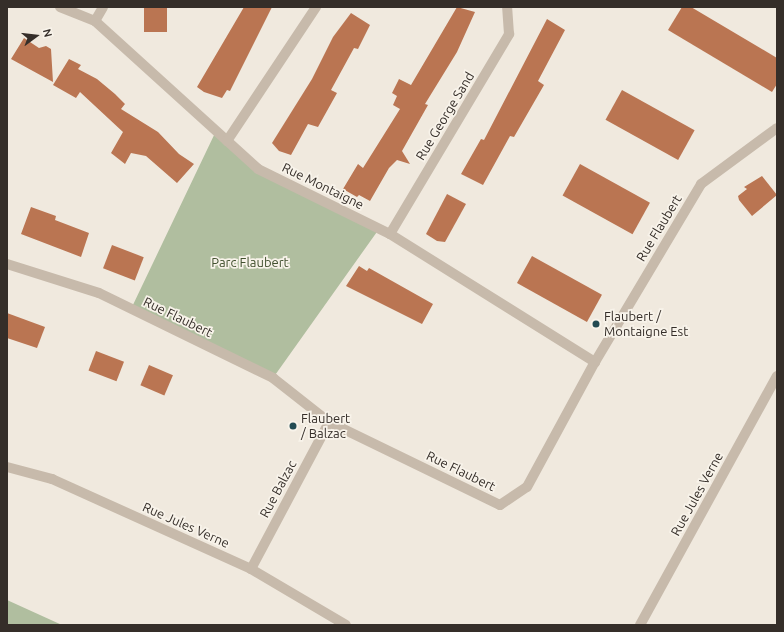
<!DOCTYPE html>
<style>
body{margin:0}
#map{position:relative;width:784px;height:632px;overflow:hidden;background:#f0e9de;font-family:Ubuntu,sans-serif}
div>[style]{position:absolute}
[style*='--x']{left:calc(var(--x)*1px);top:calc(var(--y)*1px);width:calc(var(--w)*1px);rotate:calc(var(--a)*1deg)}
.green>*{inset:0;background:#b0be9f}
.building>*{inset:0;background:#ba7552;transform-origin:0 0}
.minor>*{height:10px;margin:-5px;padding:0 5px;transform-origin:5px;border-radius:5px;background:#c7baab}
.dots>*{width:11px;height:11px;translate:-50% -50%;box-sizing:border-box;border:2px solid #f8f3ea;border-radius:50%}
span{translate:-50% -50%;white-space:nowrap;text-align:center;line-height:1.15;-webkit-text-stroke:3.5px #f8f3ea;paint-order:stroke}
.street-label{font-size:13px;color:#352e29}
.park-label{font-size:13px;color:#42512f}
.poi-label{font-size:13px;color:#352e29}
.left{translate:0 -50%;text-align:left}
.frame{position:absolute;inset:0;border:8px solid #352e29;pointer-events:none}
.north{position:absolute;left:16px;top:16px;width:40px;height:40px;-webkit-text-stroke:3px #f8f3ea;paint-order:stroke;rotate:75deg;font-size:11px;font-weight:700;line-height:16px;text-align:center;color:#352e29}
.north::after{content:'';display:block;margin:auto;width:14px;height:18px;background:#352e29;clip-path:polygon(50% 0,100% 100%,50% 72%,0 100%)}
</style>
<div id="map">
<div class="green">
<i style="clip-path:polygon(216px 131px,258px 169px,379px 229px,273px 378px,131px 309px)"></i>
<i style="clip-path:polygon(7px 600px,62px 625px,7px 625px)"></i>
</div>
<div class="building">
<i style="left:144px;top:7px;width:23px;height:25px"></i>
<i style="clip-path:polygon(244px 7px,272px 7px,230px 91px,227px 90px,222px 98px,204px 92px,197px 87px)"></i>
<i style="clip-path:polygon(457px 7px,475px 12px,457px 52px,425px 104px,428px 105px,402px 151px,410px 164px,397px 160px,389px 168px,370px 201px,359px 195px,357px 197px,343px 189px,358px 164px,363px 168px,400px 109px,393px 105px,397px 96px,392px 93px,399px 79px,411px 85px)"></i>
<i style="clip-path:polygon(682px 7px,691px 7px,777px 58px,777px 84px,772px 92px,668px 30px)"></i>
<i style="clip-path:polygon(351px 13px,370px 25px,358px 49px,354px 48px,331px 90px,337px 93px,318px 127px,308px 124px,291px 155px,279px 151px,272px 143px,312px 79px,333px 37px)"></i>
<i style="clip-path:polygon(547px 19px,565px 30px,538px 81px,544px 85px,514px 137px,510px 136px,483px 185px,461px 174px,481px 139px,484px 140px)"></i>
<i style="clip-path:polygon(24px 38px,39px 48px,46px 46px,51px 49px,53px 82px,11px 59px)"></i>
<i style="clip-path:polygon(69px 59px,81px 65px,78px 69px,97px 79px,115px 94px,125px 104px,121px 109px,158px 132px,179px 154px,194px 164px,177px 183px,146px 156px,131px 153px,125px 164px,111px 153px,123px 132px,80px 92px,76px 98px,53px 85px)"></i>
<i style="left:622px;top:90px;width:83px;height:34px;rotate:29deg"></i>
<i style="left:580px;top:164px;width:80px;height:36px;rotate:29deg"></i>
<i style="clip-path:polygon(762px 176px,777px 195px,752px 216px,739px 200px,738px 196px,747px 189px,744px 187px)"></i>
<i style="clip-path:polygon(447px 194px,466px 204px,445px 242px,437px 241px,426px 234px)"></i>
<i style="clip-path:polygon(31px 207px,56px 216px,55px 220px,89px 233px,81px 257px,21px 234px)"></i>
<i style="left:112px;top:245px;width:34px;height:25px;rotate:21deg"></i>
<i style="left:532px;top:256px;width:80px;height:31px;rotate:29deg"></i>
<i style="clip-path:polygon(359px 266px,367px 271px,369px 268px,433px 304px,422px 324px,346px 286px)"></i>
<i style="clip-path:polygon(7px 313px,45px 327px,37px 348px,7px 338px)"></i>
<i style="left:96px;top:351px;width:30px;height:21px;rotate:21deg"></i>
<i style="left:149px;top:365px;width:26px;height:22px;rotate:23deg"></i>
</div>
<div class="minor">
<i style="--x:60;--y:7;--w:38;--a:22"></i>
<i style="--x:95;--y:21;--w:220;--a:42.2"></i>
<i style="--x:258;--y:169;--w:147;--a:26.2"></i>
<i style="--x:390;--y:234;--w:242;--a:32"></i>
<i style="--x:95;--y:21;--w:16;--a:-60"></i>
<i style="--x:227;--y:141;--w:161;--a:-56.4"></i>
<i style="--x:390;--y:234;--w:233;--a:-59.2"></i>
<i style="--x:509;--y:34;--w:27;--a:-94"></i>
<i style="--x:7;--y:264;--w:96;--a:17.5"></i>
<i style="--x:99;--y:293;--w:194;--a:26"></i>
<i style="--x:273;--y:378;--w:71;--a:38.2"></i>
<i style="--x:329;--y:422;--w:190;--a:25.9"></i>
<i style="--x:500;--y:505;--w:32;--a:-34"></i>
<i style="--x:527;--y:487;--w:142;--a:-61.5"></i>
<i style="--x:595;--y:362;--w:207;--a:-59.2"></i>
<i style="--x:701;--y:184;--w:94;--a:-36.4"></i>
<i style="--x:7;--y:467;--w:47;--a:14.9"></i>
<i style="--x:52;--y:479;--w:218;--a:24.3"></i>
<i style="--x:251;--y:569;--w:110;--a:30.5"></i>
<i style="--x:251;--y:569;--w:166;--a:-62"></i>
<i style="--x:640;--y:625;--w:284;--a:-61.2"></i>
</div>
<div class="dots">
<i style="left:596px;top:324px;background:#234b53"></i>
<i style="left:293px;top:426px;background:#234b53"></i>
</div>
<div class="street-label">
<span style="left:445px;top:116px;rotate:-59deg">Rue George Sand</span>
<span style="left:323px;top:186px;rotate:26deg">Rue Montaigne</span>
<span style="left:659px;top:228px;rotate:-59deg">Rue Flaubert</span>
<span style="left:178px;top:317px;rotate:26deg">Rue Flaubert</span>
<span style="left:461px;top:471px;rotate:26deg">Rue Flaubert</span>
<span style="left:278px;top:489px;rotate:-62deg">Rue Balzac</span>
<span style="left:697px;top:494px;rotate:-61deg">Rue Jules Verne</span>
<span style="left:186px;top:525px;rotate:24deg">Rue Jules Verne</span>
</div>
<div class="park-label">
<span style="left:250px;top:262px">Parc Flaubert</span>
</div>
<div class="poi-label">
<span class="left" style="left:604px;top:324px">Flaubert /<br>Montaigne Est</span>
<span class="left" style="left:301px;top:426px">Flaubert<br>/ Balzac</span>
</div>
<div class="frame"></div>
<div class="north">N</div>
</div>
